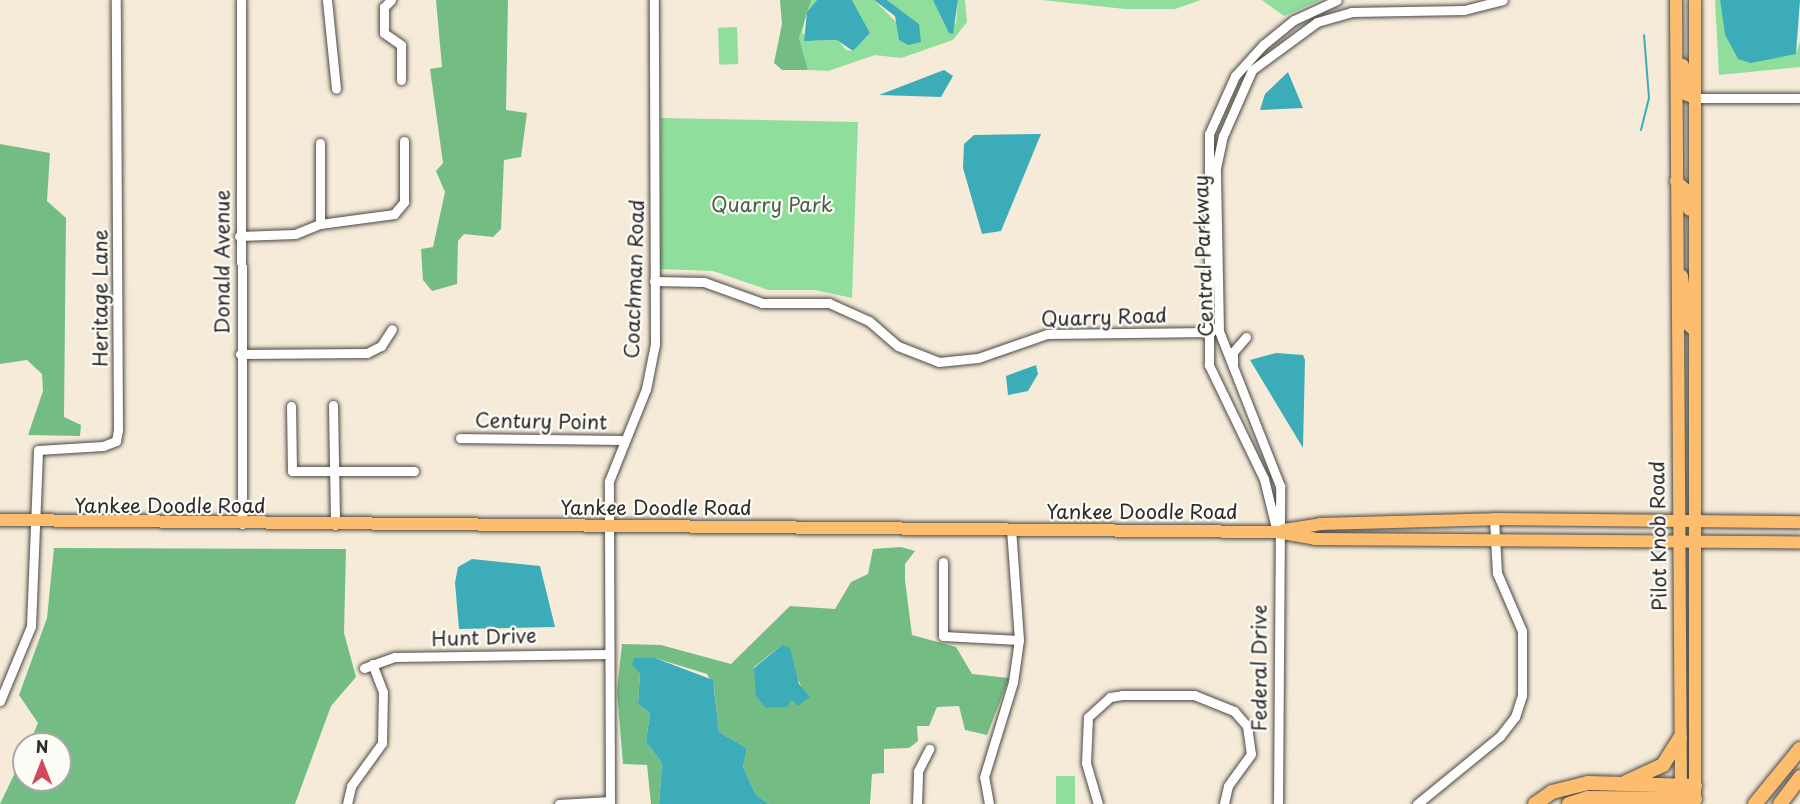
<!DOCTYPE html>
<style>
body{margin:0}
#map{position:relative;width:1800px;height:804px;overflow:hidden;background:#f6ebd8;font-family:"Playpen Sans",sans-serif}
div>[style]{position:absolute}
[style*='--x']{left:calc(var(--x)*1px);top:calc(var(--y)*1px);width:calc(var(--w)*1px);rotate:calc(var(--a)*1deg)}
.green>*{inset:0;background:#8fde9c;transform-origin:0 0}
.forest>*{inset:0;background:#73bd84}
.water>*{inset:0;background:#3cacb8}
.stream>*{height:2px;margin:-1px;padding:0 1px;transform-origin:1px;border-radius:1px;background:#3cacb8}
.roads{filter:drop-shadow(0 0 2px #494845) drop-shadow(0 0 2px #494845)}
.minor>*{height:9px;margin:-4.5px;padding:0 4.5px;transform-origin:4.5px;border-radius:4.5px;background:#fff}
.major>*{height:12px;margin:-6px;padding:0 6px;transform-origin:6px;border-radius:6px;background:#fcbd6f}
.highway>*{height:14px;margin:-7px;padding:0 7px;transform-origin:7px;border-radius:7px;background:#fcbd6f}
span{translate:-50% -50%;white-space:nowrap;text-align:center;line-height:1.15;-webkit-text-stroke:4.5px #fdfcf7;paint-order:stroke}
.park-label{font-size:20px;color:#49614d}
.street-label{font-size:20px;color:#2b2b2b}
.north{position:absolute;left:12px;top:732px;width:60px;height:60px;box-sizing:border-box;background:#fdfcf7;border:2px solid #a9a8a5;border-radius:50%;rotate:0deg;font-size:16px;font-weight:700;line-height:24px;text-align:center;color:#2b2b2b}
.north::after{content:'';display:block;margin:auto;width:21px;height:27px;background:#d1495b;clip-path:polygon(50% 0,100% 100%,50% 72%,0 100%)}
</style>
<div id="map">
<div class="green">
<i style="clip-path:polygon(811px 0,817px 0,807px 12px,802px 33px,815px 41px,838px 40px,846px 50px,853px 51px,870px 33px,852px 0,874px 0,898px 24px,919px 24px,887px 0,933px 0,949px 26px,956px 24px,958px 0,965px 0,967px 22px,953px 40px,901px 58px,875px 55px,828px 71px,808px 70px,799px 39px,806px 5px)"></i>
<i style="clip-path:polygon(1042px 0,1201px 0,1175px 9px,1125px 9px)"></i>
<i style="clip-path:polygon(1262px 0,1320px 0,1284px 16px)"></i>
<i style="clip-path:polygon(1715px 0,1720px 0,1725px 35px,1738px 59px,1796px 54px,1800px 41px,1800px 67px,1719px 75px)"></i>
<i style="left:737px;top:27px;width:37px;height:19px;rotate:88deg"></i>
<i style="clip-path:polygon(661px 118px,858px 122px,852px 298px,815px 290px,768px 290px,713px 271px,660px 269px)"></i>
<i style="left:1056px;top:776px;width:19px;height:28px"></i>
</div>
<div class="forest">
<i style="clip-path:polygon(436px 0,508px 0,506px 110px,527px 113px,521px 157px,504px 160px,501px 229px,493px 237px,464px 234px,458px 241px,457px 284px,432px 291px,423px 280px,421px 249px,433px 247px,445px 192px,436px 171px,443px 163px,430px 69px,442px 67px)"></i>
<i style="clip-path:polygon(780px 0,811px 0,799px 38px,808px 70px,782px 70px,774px 63px,782px 24px)"></i>
<i style="clip-path:polygon(0 144px,50px 153px,47px 201px,66px 218px,64px 417px,81px 425px,80px 436px,28px 435px,43px 391px,42px 374px,27px 360px,0 364px)"></i>
<i style="clip-path:polygon(evenodd,901px 547px,915px 551px,905px 564px,905px 580px,912px 635px,956px 647px,972px 674px,1009px 678px,987px 735px,965px 730px,959px 706px,937px 707px,929px 726px,917px 726px,918px 741px,909px 748px,884px 749px,884px 773px,872px 774px,870px 804px,769px 804px,756px 795px,743px 767px,747px 748px,719px 732px,714px 687px,707px 674px,655px 658px,640px 673px,638px 704px,650px 713px,646px 742px,662px 763px,659px 804px,651px 804px,647px 765px,623px 764px,617px 691px,622px 644px,661px 645px,731px 664px,790px 606px,835px 609px,851px 582px,868px 574px,873px 549px,901px 547px,782px 645px,801px 686px,790px 702px,770px 708px,760px 699px,754px 667px,782px 645px)"></i>
<i style="clip-path:polygon(54px 548px,346px 549px,344px 633px,356px 677px,331px 706px,295px 804px,0 804px,24px 754px,24px 780px,60px 780px,60px 744px,29px 744px,38px 723px,19px 695px,47px 618px)"></i>
</div>
<div class="water">
<i style="clip-path:polygon(817px 0,852px 0,870px 33px,853px 51px,837px 40px,804px 41px,807px 12px)"></i>
<i style="clip-path:polygon(874px 0,887px 0,919px 24px,921px 42px,908px 45px,899px 40px,895px 16px)"></i>
<i style="clip-path:polygon(933px 0,958px 0,953px 34px,949px 33px)"></i>
<i style="clip-path:polygon(1720px 0,1800px 0,1796px 54px,1751px 63px,1738px 59px,1725px 35px)"></i>
<i style="clip-path:polygon(944px 70px,953px 76px,941px 97px,879px 95px)"></i>
<i style="clip-path:polygon(1288px 72px,1303px 108px,1260px 110px,1265px 94px)"></i>
<i style="clip-path:polygon(1041px 134px,1001px 231px,982px 234px,963px 168px,964px 144px,974px 135px)"></i>
<i style="clip-path:polygon(1276px 353px,1303px 355px,1305px 360px,1303px 448px,1250px 360px)"></i>
<i style="clip-path:polygon(1036px 365px,1038px 374px,1028px 391px,1008px 395px,1006px 376px)"></i>
<i style="clip-path:polygon(472px 559px,540px 566px,555px 627px,459px 629px,455px 583px,458px 567px)"></i>
<i style="clip-path:polygon(782px 645px,790px 648px,799px 684px,810px 697px,798px 706px,792px 700px,787px 707px,766px 708px,756px 696px,754px 668px)"></i>
<i style="clip-path:polygon(634px 658px,655px 658px,713px 680px,719px 732px,747px 748px,743px 767px,756px 795px,769px 804px,659px 804px,662px 763px,646px 742px,650px 713px,638px 704px,640px 673px,632px 665px)"></i>
</div>
<div class="stream">
<i style="--x:1641;--y:130;--w:33;--a:-76"></i>
<i style="--x:1649;--y:98;--w:63;--a:-94.5"></i>
</div>
<div class="roads">
<div class="minor">
<i style="--x:241;--y:0;--w:524;--a:89.89"></i>
<i style="--x:327;--y:0;--w:89;--a:84.2"></i>
<i style="--x:391;--y:0;--w:10;--a:135"></i>
<i style="--x:384;--y:7;--w:26;--a:90"></i>
<i style="--x:384;--y:33;--w:21;--a:35"></i>
<i style="--x:401;--y:45;--w:35;--a:90"></i>
<i style="--x:1695;--y:98;--w:105;--a:0"></i>
<i style="--x:320;--y:143;--w:81;--a:90"></i>
<i style="--x:239;--y:236;--w:56;--a:-2"></i>
<i style="--x:295;--y:234;--w:27;--a:-22"></i>
<i style="--x:320;--y:224;--w:75;--a:-7.7"></i>
<i style="--x:394;--y:214;--w:16;--a:-50"></i>
<i style="--x:404;--y:202;--w:61;--a:-90"></i>
<i style="--x:654;--y:281;--w:50;--a:1.1"></i>
<i style="--x:704;--y:282;--w:62;--a:19.9"></i>
<i style="--x:762;--y:303;--w:67;--a:0"></i>
<i style="--x:829;--y:303;--w:44;--a:24.2"></i>
<i style="--x:869;--y:321;--w:38;--a:41"></i>
<i style="--x:898;--y:346;--w:44;--a:21.3"></i>
<i style="--x:939;--y:362;--w:39;--a:-6"></i>
<i style="--x:978;--y:358;--w:73;--a:-19.2"></i>
<i style="--x:1047;--y:334;--w:164;--a:-0.7"></i>
<i style="--x:240;--y:354;--w:127;--a:-0.5"></i>
<i style="--x:367;--y:353;--w:16;--a:-27"></i>
<i style="--x:381;--y:346;--w:20;--a:-57"></i>
<i style="--x:1233;--y:366;--w:14;--a:-90"></i>
<i style="--x:1233;--y:352;--w:20;--a:-49"></i>
<i style="--x:333;--y:405;--w:120;--a:89"></i>
<i style="--x:291;--y:406;--w:65;--a:89.1"></i>
<i style="--x:292;--y:471;--w:122;--a:0"></i>
<i style="--x:460;--y:438;--w:161;--a:0.7"></i>
<i style="--x:1277;--y:532;--w:55;--a:-103.8"></i>
<i style="--x:1264;--y:479;--w:127;--a:-115.8"></i>
<i style="--x:1209;--y:365;--w:231;--a:-90"></i>
<i style="--x:1209;--y:134;--w:64;--a:-65.9"></i>
<i style="--x:1235;--y:76;--w:42;--a:-47.9"></i>
<i style="--x:1263;--y:45;--w:40;--a:-39"></i>
<i style="--x:1294;--y:20;--w:47;--a:-24.9"></i>
<i style="--x:943;--y:562;--w:74;--a:90"></i>
<i style="--x:943;--y:636;--w:76;--a:3"></i>
<i style="--x:364;--y:668;--w:33;--a:-20"></i>
<i style="--x:395;--y:657;--w:213;--a:-0.8"></i>
<i style="--x:0;--y:701;--w:81;--a:-67.5"></i>
<i style="--x:31;--y:626;--w:176;--a:-87.7"></i>
<i style="--x:38;--y:450;--w:65;--a:-3.5"></i>
<i style="--x:103;--y:446;--w:14;--a:-21"></i>
<i style="--x:116;--y:441;--w:11;--a:-80"></i>
<i style="--x:118;--y:430;--w:430;--a:-90.3"></i>
<i style="--x:347;--y:804;--w:18;--a:-77"></i>
<i style="--x:351;--y:786;--w:53;--a:-54.2"></i>
<i style="--x:382;--y:743;--w:51;--a:-88.9"></i>
<i style="--x:383;--y:692;--w:30;--a:-111"></i>
<i style="--x:559;--y:804;--w:51;--a:-3.4"></i>
<i style="--x:610;--y:804;--w:323;--a:-90.2"></i>
<i style="--x:609;--y:481;--w:99;--a:-68.1"></i>
<i style="--x:646;--y:389;--w:46;--a:-78.7"></i>
<i style="--x:655;--y:344;--w:344;--a:-90.2"></i>
<i style="--x:917;--y:804;--w:33;--a:-88"></i>
<i style="--x:918;--y:771;--w:25;--a:-63"></i>
<i style="--x:989;--y:804;--w:27;--a:-100"></i>
<i style="--x:984;--y:777;--w:99;--a:-73"></i>
<i style="--x:1013;--y:682;--w:42;--a:-81.9"></i>
<i style="--x:1019;--y:640;--w:111;--a:-94.1"></i>
<i style="--x:1098;--y:804;--w:43;--a:-106.3"></i>
<i style="--x:1086;--y:763;--w:46;--a:-87.5"></i>
<i style="--x:1088;--y:717;--w:30;--a:-42"></i>
<i style="--x:1110;--y:697;--w:12;--a:-9"></i>
<i style="--x:1122;--y:695;--w:72;--a:0"></i>
<i style="--x:1194;--y:695;--w:43;--a:21.8"></i>
<i style="--x:1234;--y:711;--w:20;--a:49"></i>
<i style="--x:1247;--y:726;--w:28;--a:82"></i>
<i style="--x:1251;--y:754;--w:39;--a:126"></i>
<i style="--x:1228;--y:786;--w:18;--a:103"></i>
<i style="--x:1278;--y:804;--w:318;--a:-89.6"></i>
<i style="--x:1280;--y:486;--w:167;--a:-111.5"></i>
<i style="--x:1219;--y:331;--w:163;--a:-91.1"></i>
<i style="--x:1216;--y:168;--w:33;--a:-78"></i>
<i style="--x:1223;--y:136;--w:72;--a:-66.3"></i>
<i style="--x:1252;--y:70;--w:81;--a:-36.4"></i>
<i style="--x:1317;--y:22;--w:35;--a:-16"></i>
<i style="--x:1351;--y:12;--w:113;--a:-1"></i>
<i style="--x:1464;--y:10;--w:40;--a:-14.4"></i>
<i style="--x:1417;--y:804;--w:107;--a:-39.3"></i>
<i style="--x:1500;--y:736;--w:24;--a:-52"></i>
<i style="--x:1515;--y:717;--w:23;--a:-72"></i>
<i style="--x:1522;--y:695;--w:64;--a:-90"></i>
<i style="--x:1522;--y:631;--w:63;--a:-113.3"></i>
<i style="--x:1497;--y:573;--w:54;--a:-93.2"></i>
</div>
<div class="major">
<i style="--x:1676;--y:0;--w:794;--a:89.64"></i>
<i style="--x:1695;--y:0;--w:794;--a:90"></i>
<i style="--x:1683;--y:65;--w:30;--a:82"></i>
<i style="--x:1687;--y:95;--w:9;--a:21"></i>
<i style="--x:1676;--y:181;--w:12;--a:42"></i>
<i style="--x:1685;--y:189;--w:21;--a:79"></i>
<i style="--x:1682;--y:276;--w:49;--a:83"></i>
<i style="--x:1688;--y:325;--w:8;--a:40"></i>
<i style="--x:0;--y:520;--w:1277;--a:0.54"></i>
<i style="--x:1277;--y:532;--w:39;--a:10"></i>
<i style="--x:1315;--y:539;--w:485;--a:0.4"></i>
<i style="--x:1284;--y:530;--w:36;--a:-9"></i>
<i style="--x:1320;--y:524;--w:174;--a:-1.6"></i>
<i style="--x:1494;--y:519;--w:306;--a:0.6"></i>
</div>
<div class="highway">
<i style="--x:1626;--y:782;--w:41;--a:-24.7"></i>
<i style="--x:1663;--y:765;--w:32;--a:-58"></i>
<i style="--x:1535;--y:804;--w:21;--a:-35"></i>
<i style="--x:1552;--y:792;--w:37;--a:-14"></i>
<i style="--x:1588;--y:783;--w:107;--a:1.6"></i>
<i style="--x:1569;--y:804;--w:20;--a:-18"></i>
<i style="--x:1588;--y:798;--w:107;--a:0.5"></i>
<i style="--x:1755;--y:804;--w:71;--a:-50.7"></i>
<i style="--x:1780;--y:804;--w:34;--a:-53"></i>
</div>
</div>
<div class="park-label">
<span style="left:772px;top:204px">Quarry Park</span>
</div>
<div class="street-label">
<span style="left:1203px;top:256px;rotate:-92deg">Central Parkway</span>
<span style="left:222px;top:262px;rotate:-90deg">Donald Avenue</span>
<span style="left:634px;top:279px;rotate:-88deg">Coachman Road</span>
<span style="left:100px;top:298px;rotate:-90deg">Heritage Lane</span>
<span style="left:1104px;top:317px;rotate:-2deg">Quarry Road</span>
<span style="left:541px;top:421px;rotate:1deg">Century Point</span>
<span style="left:170px;top:505px">Yankee Doodle Road</span>
<span style="left:656px;top:507px">Yankee Doodle Road</span>
<span style="left:1142px;top:511px">Yankee Doodle Road</span>
<span style="left:1658px;top:536px;rotate:-91deg">Pilot Knob Road</span>
<span style="left:484px;top:637px;rotate:-2deg">Hunt Drive</span>
<span style="left:1259px;top:668px;rotate:-90deg">Federal Drive</span>
</div>
<div class="north">N</div>
</div>
